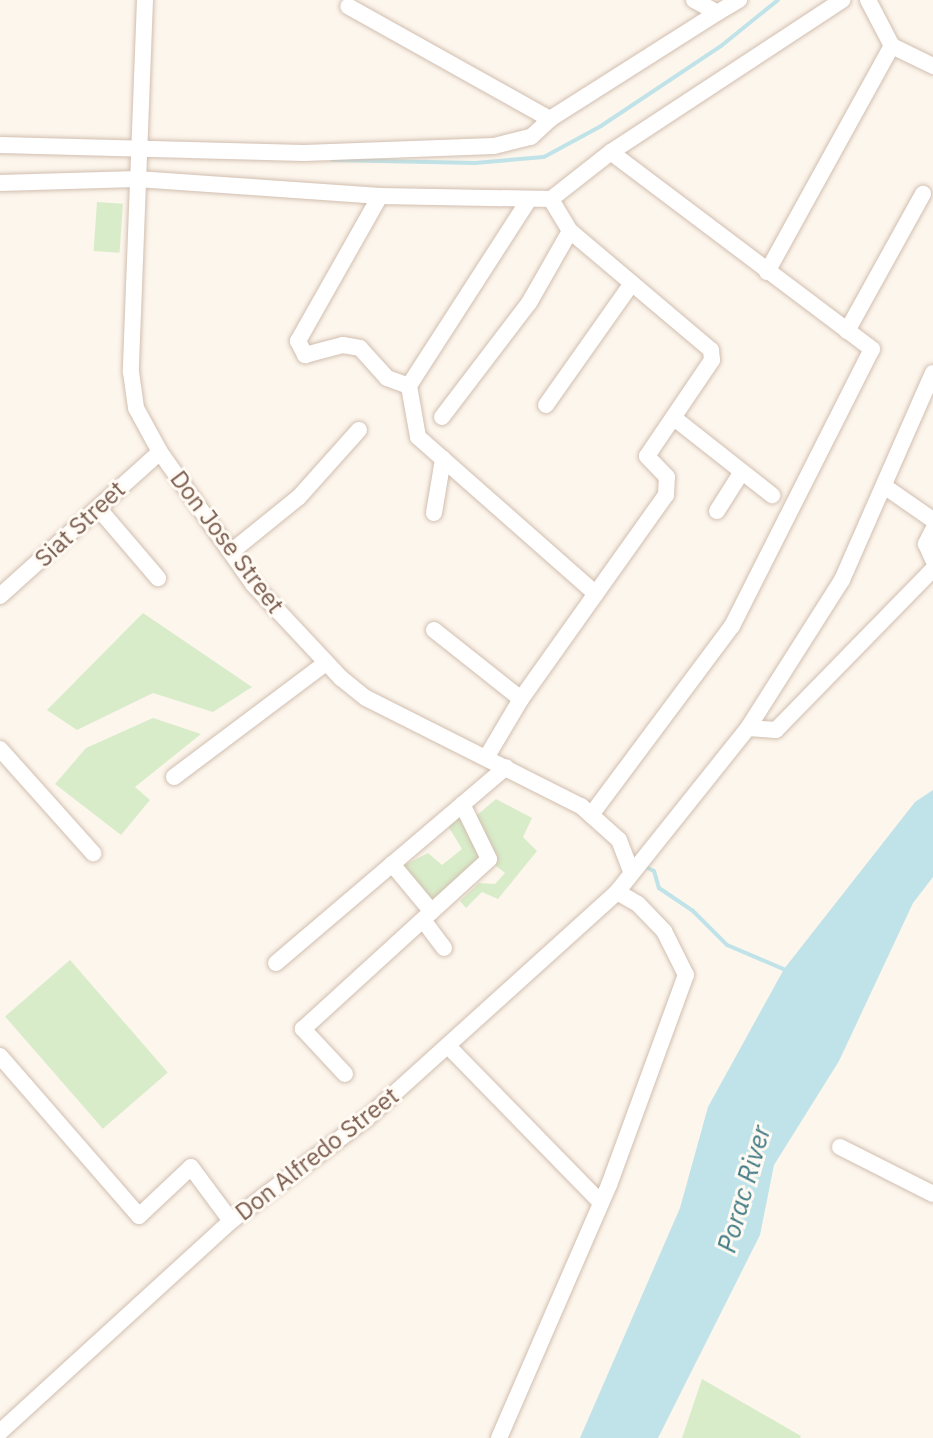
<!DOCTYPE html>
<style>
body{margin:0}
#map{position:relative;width:933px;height:1438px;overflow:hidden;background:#fdf6ec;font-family:"IBM Plex Sans",sans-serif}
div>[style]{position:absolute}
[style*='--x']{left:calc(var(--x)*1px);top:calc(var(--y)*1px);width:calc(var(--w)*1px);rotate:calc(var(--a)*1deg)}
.green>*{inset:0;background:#d8ecc9;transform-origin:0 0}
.water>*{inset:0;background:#bfe3e8}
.stream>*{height:4px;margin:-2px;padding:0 2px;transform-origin:2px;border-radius:2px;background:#bfe3e8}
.roads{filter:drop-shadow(0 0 2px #d1beb0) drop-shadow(0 0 2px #d1beb0)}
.minor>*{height:16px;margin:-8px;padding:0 8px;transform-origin:8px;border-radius:8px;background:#fff}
span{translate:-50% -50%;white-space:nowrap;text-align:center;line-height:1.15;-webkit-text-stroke:6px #fffaf3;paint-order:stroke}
.street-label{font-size:24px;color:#7a5c4d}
.water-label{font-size:26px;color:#437c86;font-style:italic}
</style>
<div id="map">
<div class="green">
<i style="left:97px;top:202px;width:26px;height:49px;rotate:4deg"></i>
<i style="clip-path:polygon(143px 613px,252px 687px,213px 712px,153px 693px,77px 730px,47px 710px)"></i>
<i style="clip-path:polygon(153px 718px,201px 734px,135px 787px,150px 800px,121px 835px,55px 784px,86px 748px)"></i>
<i style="clip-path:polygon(496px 799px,532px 818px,523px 837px,537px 851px,498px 899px,482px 892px,466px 908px,460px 901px,479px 883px,495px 884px,505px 873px,496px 866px,476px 816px)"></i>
<i style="clip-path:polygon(463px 814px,484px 860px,432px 904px,399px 868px,428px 853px,442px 865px,462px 849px,448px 826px)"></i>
<i style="left:70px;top:960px;width:149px;height:86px;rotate:49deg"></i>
<i style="clip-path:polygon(702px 1379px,801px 1436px,800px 1438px,682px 1438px)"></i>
</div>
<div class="water">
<i style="clip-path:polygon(933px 790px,933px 877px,913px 903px,839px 1061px,774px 1165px,760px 1235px,658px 1438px,580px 1438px,680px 1208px,708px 1107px,784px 969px,915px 802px)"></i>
</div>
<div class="stream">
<i style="--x:333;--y:160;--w:142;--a:1.2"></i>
<i style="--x:475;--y:163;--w:69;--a:-5"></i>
<i style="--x:544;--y:157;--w:65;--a:-28.5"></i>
<i style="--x:601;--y:126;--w:144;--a:-33.7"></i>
<i style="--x:721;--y:46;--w:73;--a:-38.9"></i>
<i style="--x:644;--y:866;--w:11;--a:27"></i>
<i style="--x:654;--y:871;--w:18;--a:74"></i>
<i style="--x:659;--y:888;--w:40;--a:34"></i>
<i style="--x:692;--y:910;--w:49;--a:45"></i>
<i style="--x:727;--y:945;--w:66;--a:23.1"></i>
</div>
<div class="roads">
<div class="minor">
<i style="--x:145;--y:0;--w:372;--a:92.2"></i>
<i style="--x:131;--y:372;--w:36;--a:82"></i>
<i style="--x:136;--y:408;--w:50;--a:61.4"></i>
<i style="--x:160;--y:452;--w:161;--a:54.8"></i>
<i style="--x:253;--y:584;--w:129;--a:46.9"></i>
<i style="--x:341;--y:678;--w:32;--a:39"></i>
<i style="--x:366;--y:698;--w:241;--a:26.7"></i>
<i style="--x:581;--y:806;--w:51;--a:41.8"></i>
<i style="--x:619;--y:840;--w:34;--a:69"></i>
<i style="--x:694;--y:0;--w:26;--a:29"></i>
<i style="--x:717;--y:13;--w:26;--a:-31"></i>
<i style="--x:868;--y:0;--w:52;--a:62.4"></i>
<i style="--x:550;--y:119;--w:198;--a:-32.4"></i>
<i style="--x:0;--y:145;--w:304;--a:1.5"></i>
<i style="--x:304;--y:153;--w:190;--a:-2.1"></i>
<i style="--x:494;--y:146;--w:38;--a:-14"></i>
<i style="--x:531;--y:137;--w:26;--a:-43"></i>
<i style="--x:550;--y:119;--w:231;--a:-150.8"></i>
<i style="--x:0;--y:183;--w:137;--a:-1.7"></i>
<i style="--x:137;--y:179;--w:244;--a:4"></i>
<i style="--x:380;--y:196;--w:171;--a:1"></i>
<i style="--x:551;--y:199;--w:76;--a:-38.1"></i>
<i style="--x:611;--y:152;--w:277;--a:-33.3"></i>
<i style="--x:380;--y:196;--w:167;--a:119.5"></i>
<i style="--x:298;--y:341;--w:16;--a:63"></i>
<i style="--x:305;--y:355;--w:39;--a:-15"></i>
<i style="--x:343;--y:345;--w:17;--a:10"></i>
<i style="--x:360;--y:348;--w:40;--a:48"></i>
<i style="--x:387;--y:378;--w:23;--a:20"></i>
<i style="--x:528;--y:201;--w:220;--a:122.8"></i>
<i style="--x:409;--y:386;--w:52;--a:80"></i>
<i style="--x:418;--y:437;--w:237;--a:41.4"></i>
<i style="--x:767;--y:272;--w:258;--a:-61.1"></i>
<i style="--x:892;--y:46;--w:46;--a:26"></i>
<i style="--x:847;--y:331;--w:157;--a:-61"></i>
<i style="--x:546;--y:405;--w:149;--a:-54.8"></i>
<i style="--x:442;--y:417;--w:143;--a:-52.7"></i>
<i style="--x:529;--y:303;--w:83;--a:-60.3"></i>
<i style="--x:674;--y:418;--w:125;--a:38.2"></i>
<i style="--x:884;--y:486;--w:60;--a:34.8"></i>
<i style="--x:99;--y:509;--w:91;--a:49.5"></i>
<i style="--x:717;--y:511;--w:45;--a:-57.7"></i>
<i style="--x:434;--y:513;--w:55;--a:-80.5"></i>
<i style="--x:933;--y:530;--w:16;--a:117"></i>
<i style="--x:926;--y:544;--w:17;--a:66"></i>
<i style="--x:231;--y:552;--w:87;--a:-39"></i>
<i style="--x:299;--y:497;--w:90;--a:-48.2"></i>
<i style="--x:0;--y:596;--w:215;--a:-42"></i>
<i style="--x:434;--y:630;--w:111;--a:38.4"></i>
<i style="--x:748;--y:728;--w:28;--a:4"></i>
<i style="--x:776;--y:730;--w:225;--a:-45.7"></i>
<i style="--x:0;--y:749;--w:140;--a:48.2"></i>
<i style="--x:486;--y:758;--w:69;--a:-59.3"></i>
<i style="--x:521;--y:699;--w:250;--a:-54.6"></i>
<i style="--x:666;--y:495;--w:18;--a:-87"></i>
<i style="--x:667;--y:477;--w:29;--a:-134"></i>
<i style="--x:647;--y:456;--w:116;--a:-55.9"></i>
<i style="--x:712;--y:360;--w:10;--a:-96"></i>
<i style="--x:711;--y:350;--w:185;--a:-139.8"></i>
<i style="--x:570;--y:231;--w:37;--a:-121"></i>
<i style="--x:174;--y:777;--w:190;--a:-36.9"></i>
<i style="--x:591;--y:815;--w:236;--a:-53.3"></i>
<i style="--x:732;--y:626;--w:310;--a:-63.2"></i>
<i style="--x:872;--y:349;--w:327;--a:-143"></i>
<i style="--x:392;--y:864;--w:62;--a:50.2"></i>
<i style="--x:423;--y:920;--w:35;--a:53"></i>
<i style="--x:276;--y:963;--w:302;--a:-40.4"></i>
<i style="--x:448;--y:1046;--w:219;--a:45.7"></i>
<i style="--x:0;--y:1056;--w:212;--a:49"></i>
<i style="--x:139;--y:1216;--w:71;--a:-43.3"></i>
<i style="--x:191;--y:1167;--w:67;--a:53.5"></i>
<i style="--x:345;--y:1074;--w:62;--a:-133"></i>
<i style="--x:303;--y:1029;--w:252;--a:-42.4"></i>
<i style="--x:489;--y:859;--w:61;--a:-116.1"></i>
<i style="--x:840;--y:1147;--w:104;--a:26.8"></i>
<i style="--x:0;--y:1432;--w:313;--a:-42.4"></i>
<i style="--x:231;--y:1221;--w:169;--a:-37.1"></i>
<i style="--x:366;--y:1119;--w:338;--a:-42.1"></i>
<i style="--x:617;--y:892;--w:210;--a:-51.4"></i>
<i style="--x:748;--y:728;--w:175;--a:-57.6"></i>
<i style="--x:842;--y:580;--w:226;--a:-66.3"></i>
<i style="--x:499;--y:1438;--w:276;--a:-66.5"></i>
<i style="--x:609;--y:1185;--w:224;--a:-69.9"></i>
<i style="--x:686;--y:975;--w:49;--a:-116.6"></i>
<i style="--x:664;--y:931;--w:37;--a:-134"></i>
<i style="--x:638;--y:904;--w:24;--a:-150"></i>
</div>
</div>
<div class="street-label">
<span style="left:80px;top:524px;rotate:-43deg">Siat Street</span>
<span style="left:227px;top:542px;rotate:53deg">Don Jose Street</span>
<span style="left:317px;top:1154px;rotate:-38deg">Don Alfredo Street</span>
</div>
<div class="water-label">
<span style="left:744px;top:1189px;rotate:-74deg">Porac River</span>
</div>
</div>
